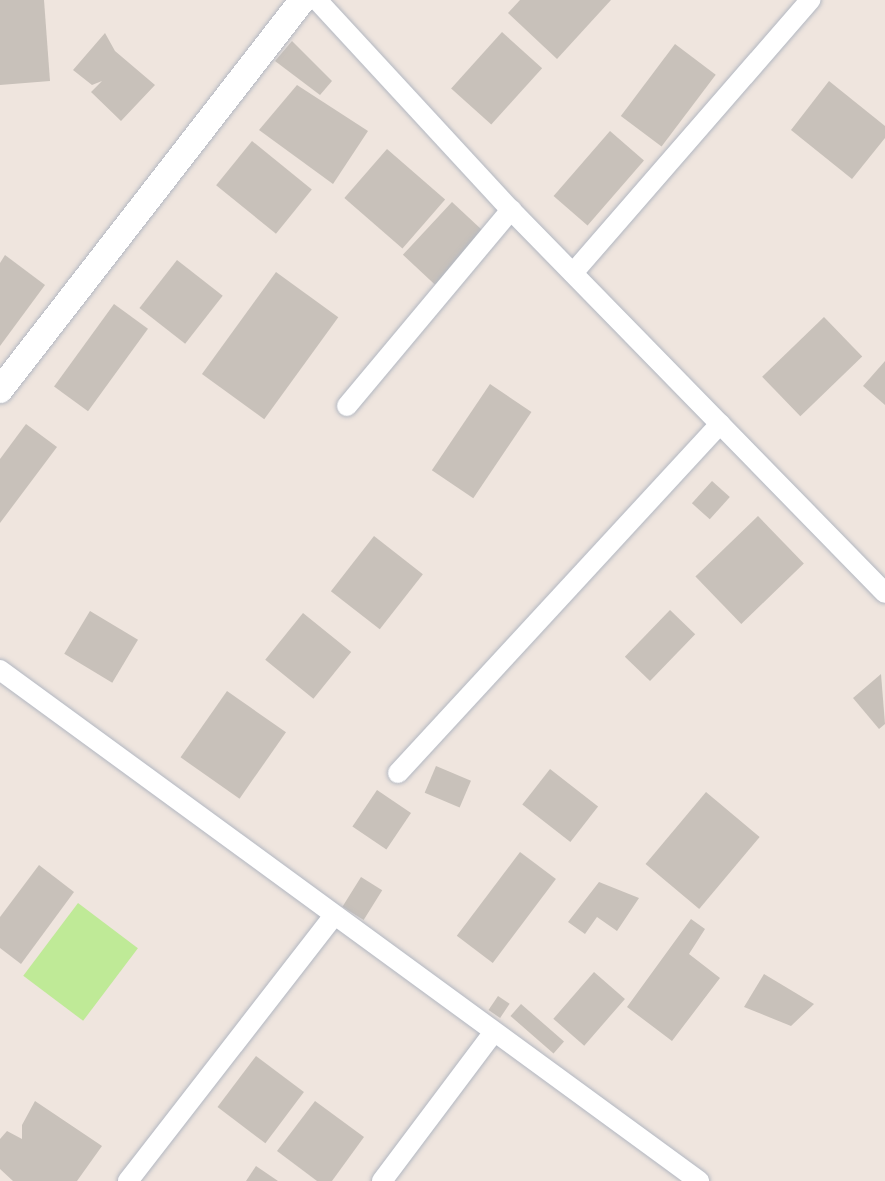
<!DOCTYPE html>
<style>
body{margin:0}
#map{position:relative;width:885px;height:1181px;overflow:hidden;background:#efe5de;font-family:Manrope,sans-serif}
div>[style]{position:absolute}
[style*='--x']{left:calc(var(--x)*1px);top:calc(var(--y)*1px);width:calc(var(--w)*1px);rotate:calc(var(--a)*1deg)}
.green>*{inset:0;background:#bfea97;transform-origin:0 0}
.building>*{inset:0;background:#c8c1ba;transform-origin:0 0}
.roads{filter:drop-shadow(0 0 2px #b2b7c1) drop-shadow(0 0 2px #b2b7c1)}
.minor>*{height:20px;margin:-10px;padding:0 10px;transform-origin:10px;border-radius:10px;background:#fff}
.tertiary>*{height:26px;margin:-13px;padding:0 13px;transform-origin:13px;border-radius:13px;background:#fff}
span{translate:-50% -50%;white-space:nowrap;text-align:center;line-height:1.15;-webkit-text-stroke:6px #fff;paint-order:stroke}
</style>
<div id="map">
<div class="green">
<i style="left:78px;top:903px;width:75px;height:91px;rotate:37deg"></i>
</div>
<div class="building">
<i style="clip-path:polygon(0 0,44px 0,50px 81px,0 85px)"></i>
<i style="clip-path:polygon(520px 0,611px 0,557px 59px,508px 13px)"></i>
<i style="left:502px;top:32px;width:54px;height:76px;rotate:42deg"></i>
<i style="clip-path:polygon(105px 33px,115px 51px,155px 85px,121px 121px,91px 92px,102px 81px,92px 85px,73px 70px)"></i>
<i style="clip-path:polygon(292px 41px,332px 81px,320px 95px,275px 61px)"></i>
<i style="left:675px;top:44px;width:51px;height:90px;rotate:37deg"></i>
<i style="clip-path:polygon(829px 81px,885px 126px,885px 138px,852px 179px,791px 130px)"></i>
<i style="clip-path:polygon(297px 85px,368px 131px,333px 184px,259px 130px)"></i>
<i style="left:610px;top:131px;width:45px;height:86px;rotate:41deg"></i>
<i style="left:252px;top:141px;width:77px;height:57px;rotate:39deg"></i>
<i style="left:387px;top:149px;width:77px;height:65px;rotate:41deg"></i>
<i style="left:452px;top:202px;width:44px;height:72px;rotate:43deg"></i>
<i style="clip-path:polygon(5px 255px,45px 285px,0 346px,0 263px)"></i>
<i style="left:177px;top:260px;width:58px;height:61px;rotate:38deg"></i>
<i style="left:276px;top:272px;width:77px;height:126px;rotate:36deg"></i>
<i style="left:114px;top:304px;width:42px;height:102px;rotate:36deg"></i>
<i style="left:824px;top:317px;width:55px;height:86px;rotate:46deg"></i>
<i style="clip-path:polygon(885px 361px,885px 405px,863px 386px)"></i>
<i style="left:490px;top:384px;width:50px;height:104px;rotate:34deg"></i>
<i style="clip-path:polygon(26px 424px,57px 447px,0 523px,0 459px)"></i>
<i style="left:712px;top:481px;width:24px;height:30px;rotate:42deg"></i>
<i style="left:758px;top:516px;width:66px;height:87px;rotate:46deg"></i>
<i style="left:374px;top:536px;width:62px;height:70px;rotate:38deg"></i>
<i style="left:670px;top:610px;width:35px;height:65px;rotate:44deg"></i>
<i style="left:90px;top:611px;width:56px;height:50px;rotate:31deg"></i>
<i style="left:303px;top:613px;width:62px;height:60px;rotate:39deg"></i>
<i style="clip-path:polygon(881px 674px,885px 724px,879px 729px,853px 698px)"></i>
<i style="left:227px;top:691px;width:72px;height:81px;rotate:35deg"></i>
<i style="left:436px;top:766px;width:38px;height:29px;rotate:23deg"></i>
<i style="left:550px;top:769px;width:61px;height:45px;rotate:38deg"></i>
<i style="left:377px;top:790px;width:41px;height:44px;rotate:34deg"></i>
<i style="left:706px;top:792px;width:70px;height:94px;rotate:40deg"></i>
<i style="left:520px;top:852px;width:45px;height:105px;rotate:37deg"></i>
<i style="clip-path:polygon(39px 865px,74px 892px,21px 964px,0 948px,0 917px)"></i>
<i style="left:361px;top:877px;width:25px;height:35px;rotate:32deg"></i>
<i style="clip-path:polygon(599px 882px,639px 898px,617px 931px,597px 917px,585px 934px,568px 922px)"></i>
<i style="clip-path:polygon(691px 919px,705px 929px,689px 954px,720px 978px,672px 1041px,627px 1007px)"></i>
<i style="left:594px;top:972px;width:41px;height:62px;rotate:41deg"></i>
<i style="clip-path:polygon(764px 974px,814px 1004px,791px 1026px,744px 1007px)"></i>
<i style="left:498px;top:996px;width:14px;height:17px;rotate:34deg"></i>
<i style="left:521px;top:1004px;width:57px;height:16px;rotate:41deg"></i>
<i style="left:256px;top:1056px;width:60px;height:64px;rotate:37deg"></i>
<i style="clip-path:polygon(35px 1101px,102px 1146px,77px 1181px,13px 1181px,0 1169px,0 1139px,7px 1131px,22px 1139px,22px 1125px)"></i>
<i style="clip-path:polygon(315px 1101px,364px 1137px,332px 1181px,317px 1181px,277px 1151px)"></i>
<i style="clip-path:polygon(256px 1166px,278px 1181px,246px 1181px)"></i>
</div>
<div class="roads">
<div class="minor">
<i style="--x:317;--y:0;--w:286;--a:47.3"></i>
<i style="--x:511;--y:210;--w:535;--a:45.68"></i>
<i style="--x:573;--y:273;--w:362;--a:-49"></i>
<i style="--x:347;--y:406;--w:256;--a:-50.1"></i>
<i style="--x:0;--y:670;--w:866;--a:36.17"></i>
<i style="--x:398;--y:773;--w:475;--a:-47.3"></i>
<i style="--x:128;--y:1181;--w:336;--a:-52.2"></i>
<i style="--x:382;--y:1181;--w:185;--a:-53.1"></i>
</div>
<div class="tertiary">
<i style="--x:0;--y:390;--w:494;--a:-52.2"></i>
</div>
</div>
</div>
